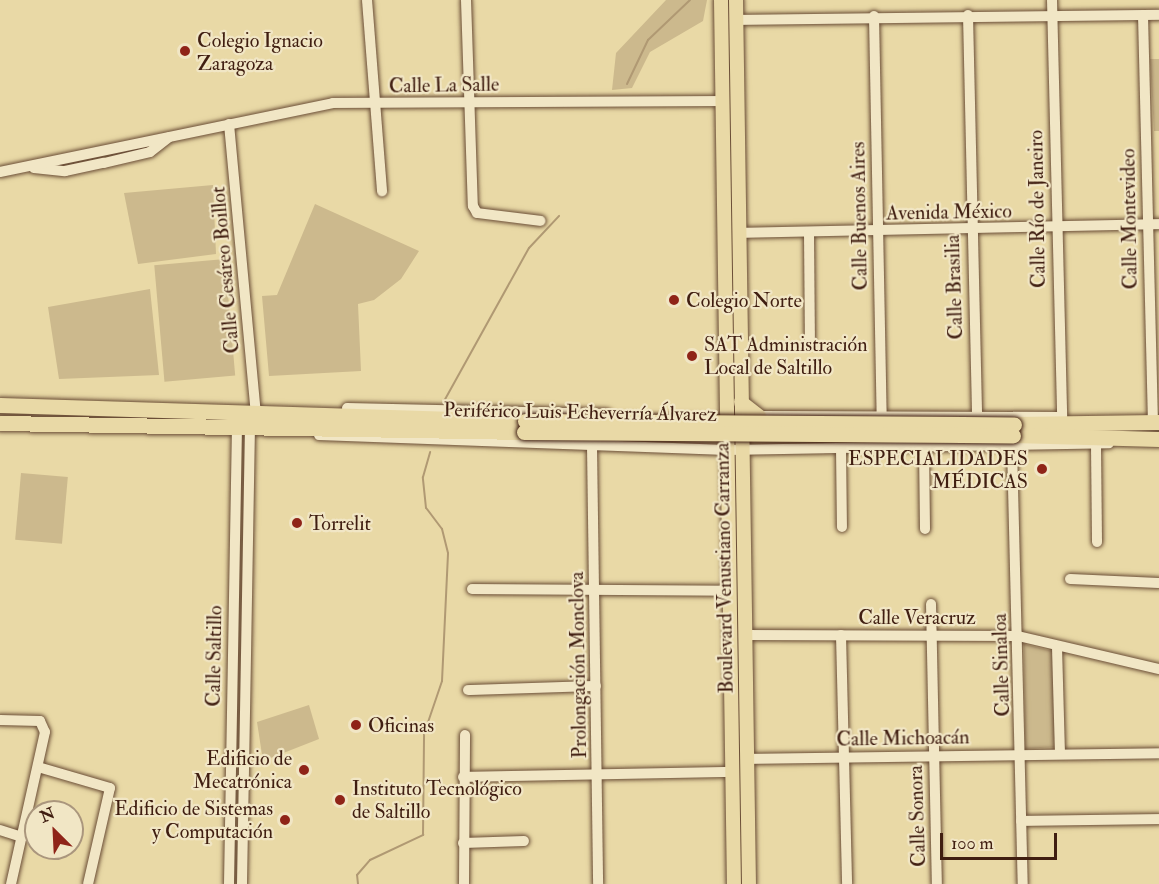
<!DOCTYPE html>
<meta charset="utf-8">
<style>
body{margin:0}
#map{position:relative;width:1159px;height:884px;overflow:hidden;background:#e9d9a6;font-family:"IM FELL Double Pica",serif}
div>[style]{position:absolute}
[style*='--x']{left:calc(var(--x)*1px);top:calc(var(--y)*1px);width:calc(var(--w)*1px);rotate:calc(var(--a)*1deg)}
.green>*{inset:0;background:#ccb98d;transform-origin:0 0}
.stream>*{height:2px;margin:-1px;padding:0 1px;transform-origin:1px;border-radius:1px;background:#b09973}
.roads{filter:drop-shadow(0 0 2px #6a4d36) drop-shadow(0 0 2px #6a4d36)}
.minor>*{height:10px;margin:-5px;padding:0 5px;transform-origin:5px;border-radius:5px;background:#f1e6c5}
.major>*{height:14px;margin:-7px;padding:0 7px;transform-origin:7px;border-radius:7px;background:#e9d9a6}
.highway>*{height:15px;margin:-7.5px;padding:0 7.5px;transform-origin:7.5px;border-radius:7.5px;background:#e9d9a6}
.bridges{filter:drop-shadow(0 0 2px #401e11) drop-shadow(0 0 2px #401e11)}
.highway-bridge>*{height:15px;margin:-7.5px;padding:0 7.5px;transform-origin:7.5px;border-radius:7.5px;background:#e9d9a6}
.dots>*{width:16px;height:16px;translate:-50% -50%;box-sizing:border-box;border:3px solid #f1e6c5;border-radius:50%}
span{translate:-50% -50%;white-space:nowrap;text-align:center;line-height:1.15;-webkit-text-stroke:4.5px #f1e6c5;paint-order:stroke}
.poi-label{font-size:20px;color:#401e11}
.left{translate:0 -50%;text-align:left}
.right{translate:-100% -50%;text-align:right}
.street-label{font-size:20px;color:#401e11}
.north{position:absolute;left:24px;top:800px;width:60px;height:60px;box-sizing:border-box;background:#f1e6c5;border:2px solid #aa967d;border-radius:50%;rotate:336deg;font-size:16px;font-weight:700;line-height:24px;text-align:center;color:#401e11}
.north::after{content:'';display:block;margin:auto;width:21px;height:27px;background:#8f2418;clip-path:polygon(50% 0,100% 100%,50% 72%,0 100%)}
.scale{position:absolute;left:940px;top:833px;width:117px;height:27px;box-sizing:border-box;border:3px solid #401e11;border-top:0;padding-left:8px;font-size:18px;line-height:21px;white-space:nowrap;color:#401e11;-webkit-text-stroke:4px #f1e6c5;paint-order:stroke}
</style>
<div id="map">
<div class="green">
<i style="clip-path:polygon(666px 0,707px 0,703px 21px,650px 52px,632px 88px,612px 90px,616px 53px)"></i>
<i style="clip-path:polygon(1150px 59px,1159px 59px,1159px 131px,1154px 131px)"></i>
<i style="clip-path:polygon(213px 185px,216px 254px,138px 264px,124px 193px)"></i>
<i style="clip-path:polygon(315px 204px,419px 251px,401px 279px,374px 300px,358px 304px,361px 371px,269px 376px,262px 296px,277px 295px)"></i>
<i style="left:225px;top:259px;width:117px;height:71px;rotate:85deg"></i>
<i style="clip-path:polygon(150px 289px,159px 375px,59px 379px,48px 307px)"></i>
<i style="left:21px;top:473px;width:47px;height:67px;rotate:5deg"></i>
<i style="clip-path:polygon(1024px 644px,1052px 651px,1056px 747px,1025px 749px)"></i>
<i style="clip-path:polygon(309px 705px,319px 739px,263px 761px,257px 722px)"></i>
</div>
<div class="stream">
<i style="--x:627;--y:84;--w:49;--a:-64.5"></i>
<i style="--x:648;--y:40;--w:58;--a:-43.6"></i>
<i style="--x:443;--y:403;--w:177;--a:-61"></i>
<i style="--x:529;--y:248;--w:44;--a:-46.8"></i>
<i style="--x:358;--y:884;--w:9;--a:-96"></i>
<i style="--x:357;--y:875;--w:20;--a:-49"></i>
<i style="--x:370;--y:860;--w:59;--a:-25.3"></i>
<i style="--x:423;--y:835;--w:101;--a:-89.4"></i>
<i style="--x:424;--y:734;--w:56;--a:-71.2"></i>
<i style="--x:442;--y:681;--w:128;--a:-87.3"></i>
<i style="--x:448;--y:553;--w:25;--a:-104"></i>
<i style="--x:442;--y:529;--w:26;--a:-127"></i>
<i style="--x:426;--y:508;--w:31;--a:-96"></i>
<i style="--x:423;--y:477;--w:26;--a:-74"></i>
</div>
<div class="roads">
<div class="minor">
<i style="--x:367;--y:0;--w:192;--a:85.5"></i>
<i style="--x:466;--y:0;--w:206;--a:88.1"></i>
<i style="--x:473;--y:206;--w:8;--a:60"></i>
<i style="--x:477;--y:213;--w:64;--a:7.1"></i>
<i style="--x:1052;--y:0;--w:417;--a:88.6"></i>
<i style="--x:968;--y:15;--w:399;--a:88.7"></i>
<i style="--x:1143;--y:15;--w:407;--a:88.6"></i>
<i style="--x:874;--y:16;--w:399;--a:88.9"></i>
<i style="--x:736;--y:20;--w:423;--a:-0.7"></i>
<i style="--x:229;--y:124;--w:290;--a:84.7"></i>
<i style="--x:34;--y:168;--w:31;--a:6"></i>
<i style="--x:65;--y:171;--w:40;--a:-12"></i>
<i style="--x:104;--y:163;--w:47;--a:-13.4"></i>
<i style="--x:150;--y:152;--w:24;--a:-38"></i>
<i style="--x:0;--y:172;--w:340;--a:-11.7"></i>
<i style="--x:333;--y:103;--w:389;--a:-0.3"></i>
<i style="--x:739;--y:233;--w:420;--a:-1.2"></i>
<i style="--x:809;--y:233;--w:109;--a:89.5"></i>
<i style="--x:347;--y:408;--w:260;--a:1.3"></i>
<i style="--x:763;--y:416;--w:297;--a:0.2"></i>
<i style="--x:319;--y:435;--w:408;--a:2.1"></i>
<i style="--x:727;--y:450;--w:382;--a:-1"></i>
<i style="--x:1096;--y:445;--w:97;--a:89.4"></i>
<i style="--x:592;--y:446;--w:438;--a:89.2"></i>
<i style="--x:1012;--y:446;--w:438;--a:88.6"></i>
<i style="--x:924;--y:447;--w:82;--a:89.3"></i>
<i style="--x:841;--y:448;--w:79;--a:89.3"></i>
<i style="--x:1070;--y:579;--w:89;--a:2.6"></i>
<i style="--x:472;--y:589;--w:255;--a:0.4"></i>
<i style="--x:931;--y:604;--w:280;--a:88.8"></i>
<i style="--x:744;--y:635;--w:274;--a:0.2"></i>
<i style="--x:1018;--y:636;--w:145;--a:13.2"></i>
<i style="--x:841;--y:635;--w:249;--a:88.6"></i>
<i style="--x:1057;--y:647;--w:107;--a:88.4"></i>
<i style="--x:468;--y:690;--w:128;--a:-1.8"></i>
<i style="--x:0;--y:720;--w:40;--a:1.4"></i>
<i style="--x:40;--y:721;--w:12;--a:66"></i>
<i style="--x:45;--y:732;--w:156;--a:102.6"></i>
<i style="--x:746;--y:759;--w:413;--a:-0.8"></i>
<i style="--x:38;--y:767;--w:75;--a:16.3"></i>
<i style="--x:110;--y:788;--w:98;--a:102.9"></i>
<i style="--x:463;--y:777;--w:269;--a:-1.1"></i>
<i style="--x:1021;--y:821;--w:138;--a:-0.8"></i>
<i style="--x:0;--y:830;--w:23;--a:18"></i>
<i style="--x:463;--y:843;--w:61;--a:-1.9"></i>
<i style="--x:229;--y:884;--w:455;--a:-89"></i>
<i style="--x:242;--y:884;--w:455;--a:-89"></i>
<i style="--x:464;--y:884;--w:149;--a:-89.6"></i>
</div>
<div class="major">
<i style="--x:721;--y:0;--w:884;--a:89.16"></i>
<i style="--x:736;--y:0;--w:884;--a:89.16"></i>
<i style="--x:741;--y:402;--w:23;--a:38"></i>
</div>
<div class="highway">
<i style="--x:0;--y:405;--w:525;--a:1.75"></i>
<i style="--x:0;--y:423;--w:524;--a:0.98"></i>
<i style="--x:1014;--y:424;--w:145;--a:-0.8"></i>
<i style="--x:1013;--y:435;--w:146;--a:1.6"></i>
</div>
</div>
<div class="bridges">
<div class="highway-bridge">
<i style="--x:525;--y:421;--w:489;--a:0.4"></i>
<i style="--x:524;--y:432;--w:489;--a:0.4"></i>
</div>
</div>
<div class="dots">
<i style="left:185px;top:51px;background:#8f2418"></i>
<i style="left:674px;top:300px;background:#8f2418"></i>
<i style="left:692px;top:356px;background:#8f2418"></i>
<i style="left:1042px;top:469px;background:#8f2418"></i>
<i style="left:297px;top:523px;background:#8f2418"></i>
<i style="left:356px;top:725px;background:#8f2418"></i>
<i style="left:304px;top:770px;background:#8f2418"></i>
<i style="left:340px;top:800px;background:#8f2418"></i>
<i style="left:285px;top:820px;background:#8f2418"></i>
</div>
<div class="poi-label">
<span class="left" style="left:197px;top:52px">Colegio Ignacio<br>Zaragoza</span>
<span class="left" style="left:686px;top:300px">Colegio Norte</span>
<span class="left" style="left:704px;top:356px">SAT Administración<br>Local de Saltillo</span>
<span class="right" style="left:1028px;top:470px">ESPECIALIDADES<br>MÉDICAS</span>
<span class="left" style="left:309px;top:523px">Torrelit</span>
<span class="left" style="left:368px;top:725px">Oficinas</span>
<span class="right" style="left:292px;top:770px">Edificio de<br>Mecatrónica</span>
<span class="left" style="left:352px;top:800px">Instituto Tecnológico<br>de Saltillo</span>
<span class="right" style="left:273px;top:820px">Edificio de Sistemas<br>y Computación</span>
</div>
<div class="street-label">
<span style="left:444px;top:85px;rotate:-1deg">Calle La Salle</span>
<span style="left:1037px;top:209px;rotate:-91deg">Calle Río de Janeiro</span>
<span style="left:949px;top:212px;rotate:-1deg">Avenida México</span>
<span style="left:859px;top:216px;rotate:-91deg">Calle Buenos Aires</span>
<span style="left:1129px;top:219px;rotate:-91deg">Calle Montevideo</span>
<span style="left:225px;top:270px;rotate:-95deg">Calle Cesáreo Boillot</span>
<span style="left:954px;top:287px;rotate:-92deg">Calle Brasilia</span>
<span style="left:580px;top:412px;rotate:1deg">Periférico Luis Echeverría Álvarez</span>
<span style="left:724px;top:568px;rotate:-91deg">Boulevard Venustiano Carranza</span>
<span style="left:917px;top:617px">Calle Veracruz</span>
<span style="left:214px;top:656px;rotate:-89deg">Calle Saltillo</span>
<span style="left:578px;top:665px;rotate:-91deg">Prolongación Monclova</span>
<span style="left:1001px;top:665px;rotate:-92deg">Calle Sinaloa</span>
<span style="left:903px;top:738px;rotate:-1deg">Calle Michoacán</span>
<span style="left:917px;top:816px;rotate:-92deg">Calle Sonora</span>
</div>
<div class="north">N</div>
<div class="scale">100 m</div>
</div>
